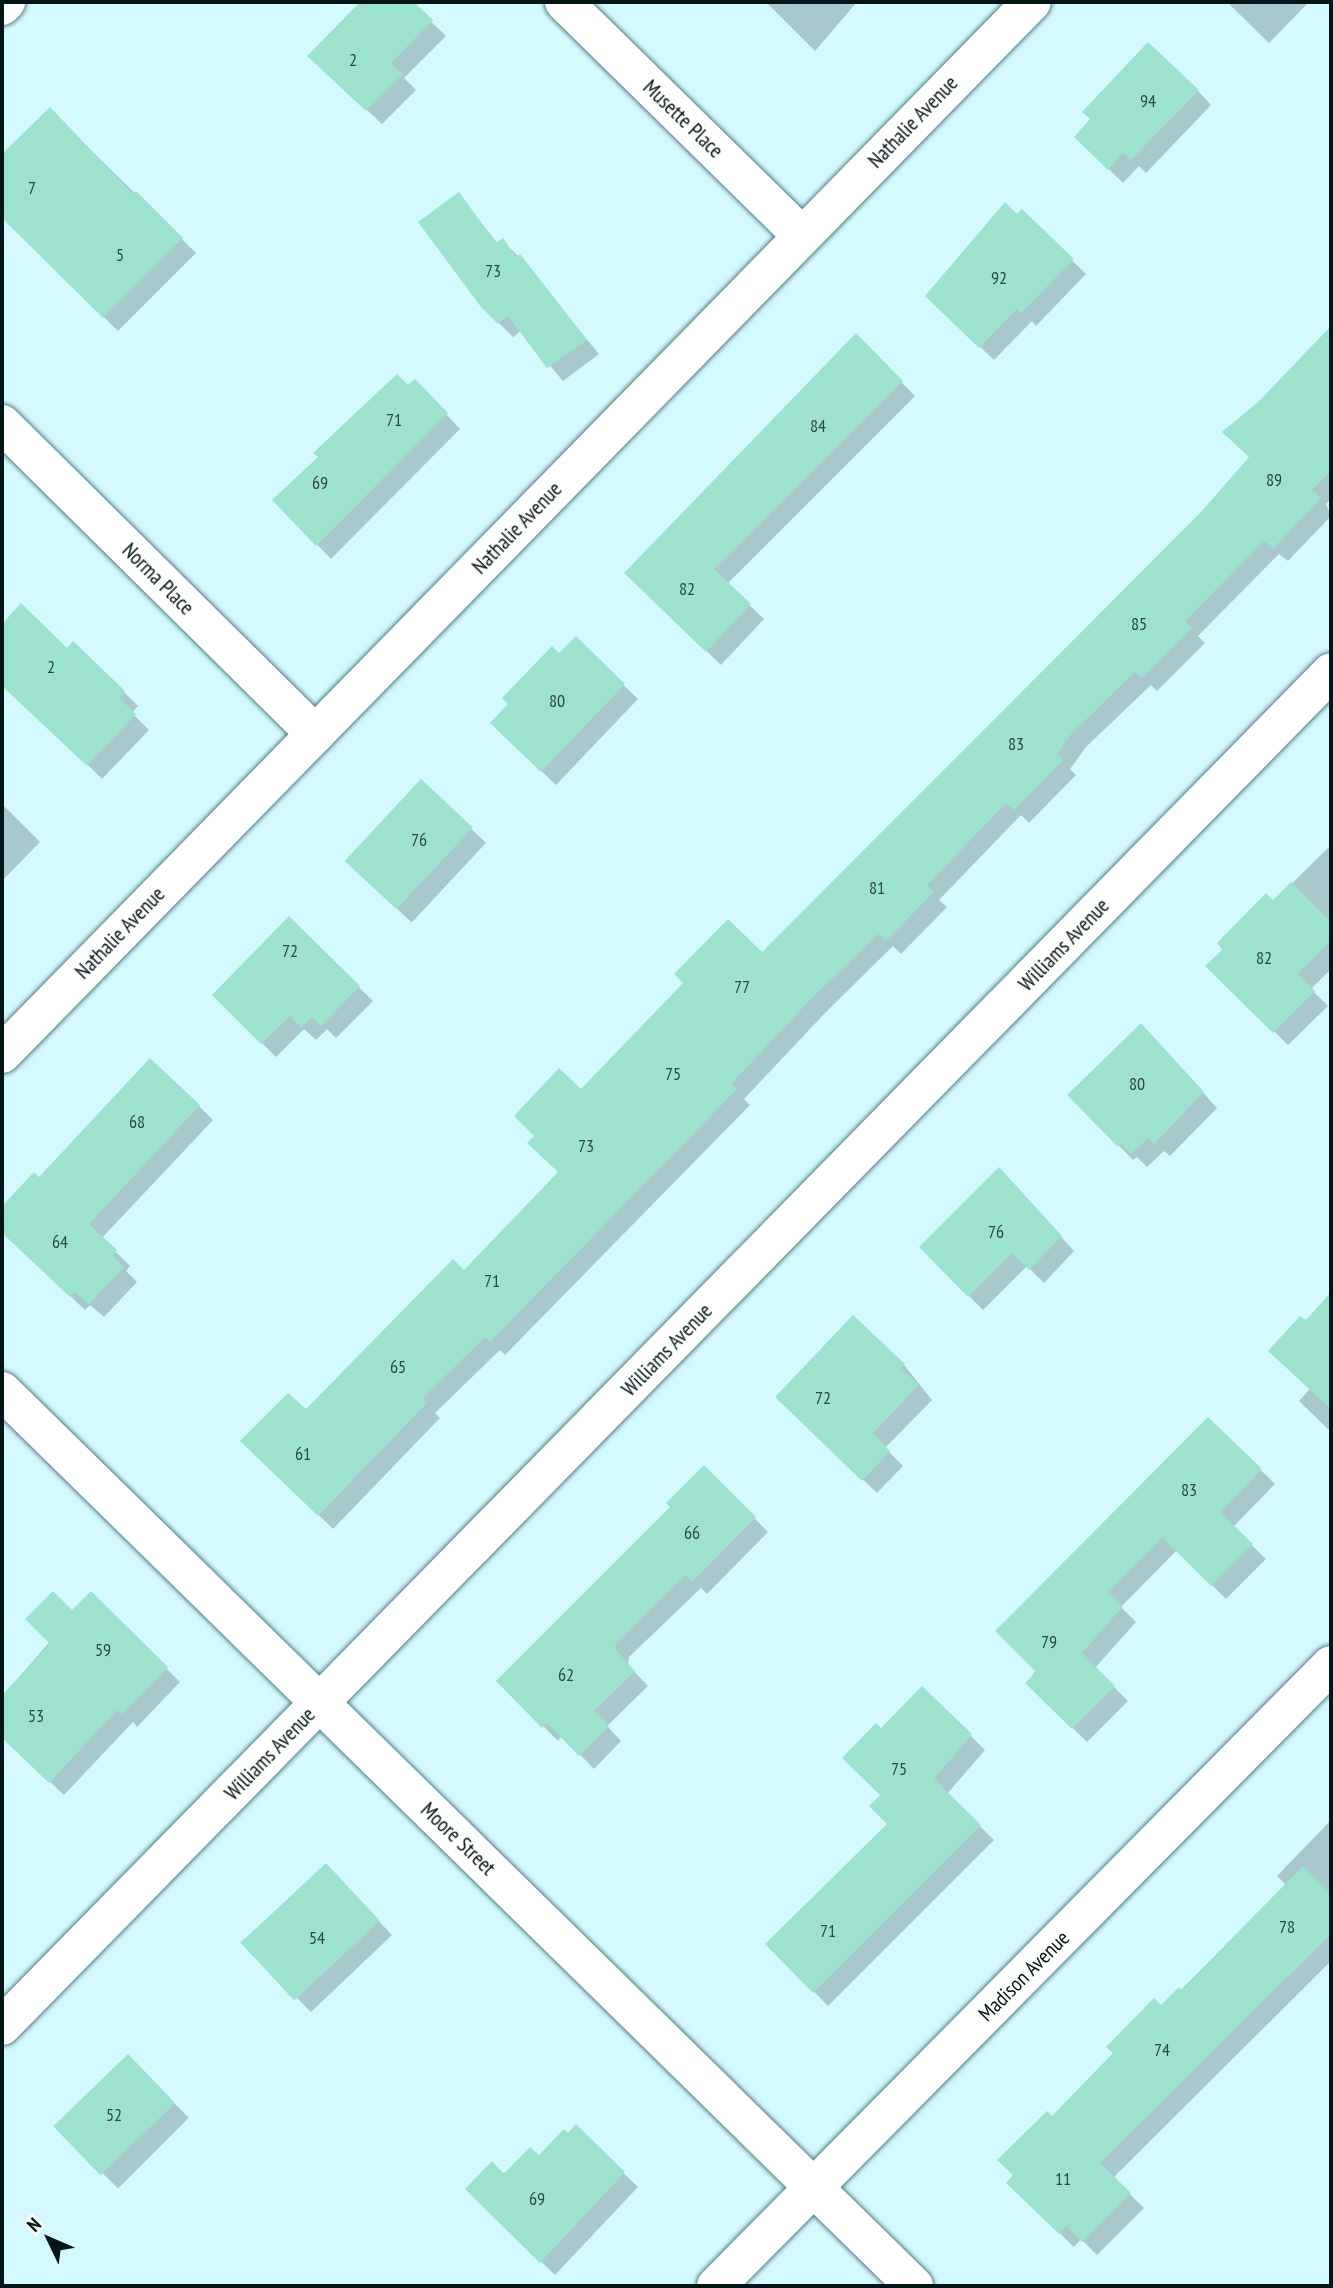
<!DOCTYPE html>
<style>
body{margin:0}
#map{position:relative;width:1333px;height:2288px;overflow:hidden;background:#d4faff;font-family:"PT Sans Narrow",sans-serif}
div>[style]{position:absolute}
[style*='--x']{left:calc(var(--x)*1px);top:calc(var(--y)*1px);width:calc(var(--w)*1px);rotate:calc(var(--a)*1deg)}
.shadow>*{inset:0;background:#0003;transform-origin:0 0}
.building>*{inset:0;background:#9de2ce;transform-origin:0 0}
.roads{filter:drop-shadow(0 0 2px #527e84) drop-shadow(0 0 2px #527e84)}
.minor>*{height:38px;margin:-19px;padding:0 19px;transform-origin:19px;border-radius:19px;background:#fff}
span{translate:-50% -50%;white-space:nowrap;text-align:center;line-height:1.15;-webkit-text-stroke:7px #fff;paint-order:stroke}
.number-label{font-size:18px;color:#2a4846}
.number-label span{-webkit-text-stroke-width:0}
.street-label{font-size:21px;color:#041518}
.frame{position:absolute;inset:0;border:4px solid #041518;pointer-events:none}
.north{position:absolute;left:14px;top:2204px;width:70px;height:70px;-webkit-text-stroke:5px #fff;paint-order:stroke;rotate:314deg;font-size:19px;font-weight:700;line-height:28px;text-align:center;color:#041518}
.north::after{content:'';display:block;margin:auto;width:24px;height:32px;background:#041518;clip-path:polygon(50% 0,100% 100%,50% 72%,0 100%)}
</style>
<div id="map">
<div class="shadow">
<i style="clip-path:polygon(362px 2px,411px 2px,446px 36px,404px 78px,416px 90px,382px 124px,309px 56px)"></i>
<i style="clip-path:polygon(766px 2px,857px 2px,815px 51px)"></i>
<i style="clip-path:polygon(1227px 2px,1309px 2px,1269px 43px)"></i>
<i style="clip-path:polygon(1198px 91px,1211px 105px,1146px 173px,1139px 166px,1123px 183px,1076px 137px)"></i>
<i style="clip-path:polygon(50px 110px,196px 253px,118px 331px,2px 216px,2px 156px)"></i>
<i style="clip-path:polygon(459px 195px,498px 244px,503px 241px,517px 255px,599px 354px,563px 381px,521px 331px,513px 337px,499px 323px)"></i>
<i style="clip-path:polygon(1022px 212px,1086px 274px,1036px 326px,1032px 321px,994px 360px,941px 310px)"></i>
<i style="clip-path:polygon(1331px 329px,1331px 499px,1326px 504px,1331px 516px,1288px 561px,1279px 554px,1198px 636px,1205px 643px,1157px 691px,1151px 685px,1086px 747px,1070px 769px,1076px 775px,1029px 823px,1021px 815px,939px 900px,947px 907px,901px 954px,893px 946px,824px 1014px,744px 1099px,750px 1105px,505px 1355px,500px 1350px,435px 1413px,440px 1418px,333px 1529px,243px 1441px,306px 1412px,464px 1272px,560px 1173px,581px 1091px,762px 954px,1203px 512px,1250px 458px,1260px 403px)"></i>
<i style="clip-path:polygon(856px 336px,915px 396px,727px 584px,764px 619px,721px 665px,640px 587px)"></i>
<i style="clip-path:polygon(415px 381px,460px 429px,331px 559px,274px 500px)"></i>
<i style="clip-path:polygon(21px 606px,67px 650px,124px 692px,138px 706px,132px 713px,149px 730px,102px 779px,2px 679px,2px 626px)"></i>
<i style="clip-path:polygon(576px 639px,638px 699px,556px 785px,506px 737px,559px 656px)"></i>
<i style="left:421px;top:782px;width:89px;height:109px;rotate:43deg"></i>
<i style="clip-path:polygon(2px 804px,40px 842px,2px 881px)"></i>
<i style="clip-path:polygon(1331px 845px,1331px 969px,1311px 989px,1328px 1006px,1288px 1045px,1208px 966px)"></i>
<i style="clip-path:polygon(289px 919px,373px 1001px,336px 1038px,327px 1029px,316px 1040px,304px 1029px,276px 1057px,214px 995px)"></i>
<i style="clip-path:polygon(1155px 1039px,1217px 1108px,1170px 1156px,1164px 1151px,1147px 1167px,1137px 1157px,1133px 1160px,1069px 1095px)"></i>
<i style="clip-path:polygon(199px 1106px,213px 1120px,102px 1238px,130px 1266px,126px 1271px,137px 1282px,104px 1317px,90px 1305px,85px 1310px,2px 1231px,2px 1209px,34px 1175px,39px 1179px)"></i>
<i style="clip-path:polygon(1013px 1184px,1074px 1251px,1044px 1283px,1027px 1266px,983px 1310px,921px 1247px)"></i>
<i style="clip-path:polygon(1331px 1295px,1331px 1432px,1299px 1401px,1310px 1389px,1306px 1323px)"></i>
<i style="clip-path:polygon(904px 1365px,932px 1400px,885px 1448px,903px 1466px,877px 1493px,778px 1397px)"></i>
<i style="clip-path:polygon(1208px 1419px,1275px 1484px,1233px 1527px,1266px 1559px,1226px 1599px,1177px 1550px,1121px 1607px,1136px 1622px,1095px 1668px,1128px 1701px,1087px 1742px,1027px 1683px)"></i>
<i style="clip-path:polygon(704px 1467px,768px 1532px,707px 1594px,701px 1588px,629px 1657px,628px 1665px,648px 1686px,607px 1726px,621px 1741px,594px 1769px,562px 1736px,558px 1741px,499px 1681px,672px 1507px)"></i>
<i style="clip-path:polygon(91px 1594px,180px 1682px,137px 1727px,133px 1722px,64px 1795px,2px 1737px,2px 1697px)"></i>
<i style="clip-path:polygon(922px 1688px,985px 1750px,947px 1794px,994px 1840px,828px 2006px,767px 1944px,890px 1824px,882px 1795px,881px 1730px)"></i>
<i style="clip-path:polygon(1331px 1820px,1331px 1961px,1113px 2178px,1144px 2208px,1097px 2255px,1081px 2239px,1074px 2247px,1022px 2197px,1052px 2118px,1286px 1885px,1277px 1876px)"></i>
<i style="clip-path:polygon(340px 1880px,392px 1935px,311px 2012px,245px 1946px)"></i>
<i style="left:128px;top:2057px;width:86px;height:100px;rotate:45deg"></i>
<i style="clip-path:polygon(576px 2127px,638px 2187px,555px 2275px,467px 2189px,539px 2158px)"></i>
</div>
<div class="building">
<i style="clip-path:polygon(360px 2px,414px 2px,433px 20px,391px 63px,403px 74px,366px 111px,307px 56px)"></i>
<i style="clip-path:polygon(1148px 42px,1199px 90px,1131px 160px,1123px 153px,1108px 170px,1074px 137px,1090px 119px,1082px 112px)"></i>
<i style="clip-path:polygon(50px 107px,133px 194px,136px 191px,183px 238px,103px 318px,2px 218px,2px 154px)"></i>
<i style="clip-path:polygon(459px 192px,496px 243px,503px 238px,516px 257px,520px 254px,587px 340px,547px 368px,508px 316px,498px 324px,481px 307px,418px 222px)"></i>
<i style="clip-path:polygon(1005px 202px,1017px 214px,1022px 209px,1074px 259px,1021px 313px,1017px 309px,979px 348px,925px 296px)"></i>
<i style="clip-path:polygon(1331px 326px,1331px 471px,1312px 490px,1321px 498px,1273px 549px,1264px 541px,1185px 621px,1192px 628px,1142px 678px,1135px 672px,1072px 733px,1057px 754px,1063px 760px,1014px 810px,1006px 803px,927px 885px,934px 892px,886px 941px,878px 934px,810px 1000px,731px 1084px,737px 1089px,490px 1342px,485px 1337px,423px 1398px,427px 1403px,318px 1516px,240px 1441px,288px 1393px,306px 1409px,453px 1259px,464px 1270px,558px 1172px,527px 1143px,534px 1136px,514px 1116px,559px 1068px,581px 1089px,683px 983px,674px 974px,728px 919px,762px 952px,1202px 511px,1249px 457px,1222px 432px,1258px 402px)"></i>
<i style="clip-path:polygon(856px 333px,903px 381px,714px 569px,751px 604px,706px 652px,624px 573px)"></i>
<i style="clip-path:polygon(397px 374px,408px 385px,415px 379px,448px 413px,316px 546px,272px 500px,318px 457px,313px 453px)"></i>
<i style="clip-path:polygon(21px 603px,67px 648px,73px 641px,125px 691px,119px 698px,136px 714px,87px 766px,2px 686px,2px 624px)"></i>
<i style="clip-path:polygon(576px 636px,625px 684px,541px 772px,490px 723px,508px 704px,502px 698px,552px 646px,559px 653px)"></i>
<i style="left:421px;top:779px;width:71px;height:112px;rotate:43deg"></i>
<i style="clip-path:polygon(1291px 882px,1331px 922px,1331px 940px,1298px 974px,1315px 991px,1273px 1033px,1205px 966px,1222px 950px,1217px 943px,1266px 893px,1273px 900px)"></i>
<i style="clip-path:polygon(289px 916px,360px 986px,321px 1026px,312px 1017px,301px 1028px,290px 1016px,261px 1044px,212px 995px)"></i>
<i style="clip-path:polygon(1141px 1023px,1204px 1092px,1154px 1144px,1148px 1138px,1131px 1154px,1122px 1144px,1118px 1147px,1067px 1095px)"></i>
<i style="clip-path:polygon(150px 1058px,200px 1105px,89px 1224px,117px 1250px,113px 1256px,124px 1267px,89px 1304px,75px 1292px,70px 1297px,2px 1233px,2px 1206px,34px 1172px,39px 1177px)"></i>
<i style="clip-path:polygon(999px 1167px,1062px 1236px,1029px 1270px,1012px 1253px,968px 1297px,919px 1247px)"></i>
<i style="clip-path:polygon(1331px 1292px,1331px 1409px,1268px 1351px,1300px 1316px,1306px 1320px)"></i>
<i style="clip-path:polygon(853px 1315px,905px 1364px,901px 1368px,919px 1385px,873px 1433px,890px 1451px,862px 1481px,775px 1397px)"></i>
<i style="clip-path:polygon(1208px 1417px,1262px 1469px,1220px 1512px,1253px 1544px,1211px 1586px,1162px 1537px,1109px 1592px,1123px 1606px,1082px 1653px,1115px 1686px,1072px 1729px,1025px 1683px,1036px 1672px,995px 1631px)"></i>
<i style="clip-path:polygon(704px 1465px,756px 1517px,692px 1582px,686px 1575px,616px 1643px,615px 1649px,635px 1671px,594px 1711px,609px 1726px,579px 1756px,547px 1723px,542px 1728px,496px 1681px,670px 1507px,666px 1503px)"></i>
<i style="clip-path:polygon(53px 1591px,72px 1610px,91px 1591px,168px 1667px,122px 1714px,117px 1710px,49px 1783px,2px 1738px,2px 1695px,50px 1644px,25px 1619px)"></i>
<i style="clip-path:polygon(922px 1686px,972px 1734px,934px 1779px,981px 1825px,813px 1993px,765px 1944px,887px 1824px,869px 1806px,880px 1795px,842px 1758px,876px 1723px,881px 1728px)"></i>
<i style="left:326px;top:1863px;width:79px;height:117px;rotate:47deg"></i>
<i style="clip-path:polygon(1303px 1866px,1331px 1894px,1331px 1934px,1100px 2163px,1131px 2193px,1082px 2242px,1066px 2226px,1059px 2234px,1006px 2183px,1013px 2175px,997px 2160px,1047px 2111px,1052px 2116px,1113px 2053px,1106px 2047px,1154px 1998px,1161px 2005px,1179px 1987px,1181px 1990px)"></i>
<i style="left:128px;top:2054px;width:68px;height:104px;rotate:46deg"></i>
<i style="clip-path:polygon(576px 2124px,625px 2172px,540px 2263px,465px 2189px,492px 2161px,504px 2174px,530px 2147px,539px 2155px,564px 2129px,568px 2133px)"></i>
</div>
<div class="roads">
<div class="minor">
<i style="--x:564;--y:2;--w:334;--a:44.5"></i>
<i style="--x:2;--y:6;--w:6;--a:-45"></i>
<i style="--x:2;--y:424;--w:441;--a:44.7"></i>
<i style="--x:2;--y:1054;--w:1472;--a:-45.61"></i>
<i style="--x:2;--y:1391;--w:1278;--a:44.46"></i>
<i style="--x:2;--y:2026;--w:1897;--a:-45.53"></i>
<i style="--x:716;--y:2286;--w:874;--a:-45.28"></i>
</div>
</div>
<div class="number-label">
<span style="left:353px;top:60px">2</span>
<span style="left:1148px;top:101px">94</span>
<span style="left:32px;top:188px">7</span>
<span style="left:120px;top:255px">5</span>
<span style="left:493px;top:271px">73</span>
<span style="left:999px;top:278px">92</span>
<span style="left:394px;top:420px">71</span>
<span style="left:818px;top:426px">84</span>
<span style="left:1274px;top:480px">89</span>
<span style="left:320px;top:483px">69</span>
<span style="left:687px;top:589px">82</span>
<span style="left:1139px;top:624px">85</span>
<span style="left:51px;top:667px">2</span>
<span style="left:557px;top:701px">80</span>
<span style="left:1016px;top:744px">83</span>
<span style="left:419px;top:840px">76</span>
<span style="left:877px;top:888px">81</span>
<span style="left:290px;top:951px">72</span>
<span style="left:1264px;top:958px">82</span>
<span style="left:742px;top:987px">77</span>
<span style="left:673px;top:1074px">75</span>
<span style="left:1137px;top:1084px">80</span>
<span style="left:137px;top:1122px">68</span>
<span style="left:586px;top:1146px">73</span>
<span style="left:996px;top:1232px">76</span>
<span style="left:60px;top:1242px">64</span>
<span style="left:492px;top:1281px">71</span>
<span style="left:398px;top:1367px">65</span>
<span style="left:823px;top:1398px">72</span>
<span style="left:303px;top:1454px">61</span>
<span style="left:1189px;top:1490px">83</span>
<span style="left:692px;top:1533px">66</span>
<span style="left:1049px;top:1642px">79</span>
<span style="left:103px;top:1650px">59</span>
<span style="left:566px;top:1675px">62</span>
<span style="left:36px;top:1716px">53</span>
<span style="left:899px;top:1769px">75</span>
<span style="left:1287px;top:1927px">78</span>
<span style="left:828px;top:1931px">71</span>
<span style="left:317px;top:1938px">54</span>
<span style="left:1162px;top:2050px">74</span>
<span style="left:114px;top:2115px">52</span>
<span style="left:1063px;top:2179px">11</span>
<span style="left:537px;top:2199px">69</span>
</div>
<div class="street-label">
<span style="left:683px;top:119px;rotate:44deg">Musette Place</span>
<span style="left:913px;top:122px;rotate:-46deg">Nathalie Avenue</span>
<span style="left:517px;top:528px;rotate:-46deg">Nathalie Avenue</span>
<span style="left:158px;top:579px;rotate:45deg">Norma Place</span>
<span style="left:120px;top:933px;rotate:-46deg">Nathalie Avenue</span>
<span style="left:1064px;top:945px;rotate:-46deg">Williams Avenue</span>
<span style="left:667px;top:1350px;rotate:-46deg">Williams Avenue</span>
<span style="left:270px;top:1754px;rotate:-46deg">Williams Avenue</span>
<span style="left:458px;top:1839px;rotate:44deg">Moore Street</span>
<span style="left:1024px;top:1976px;rotate:-45deg">Madison Avenue</span>
</div>
<div class="frame"></div>
<div class="north">N</div>
</div>
